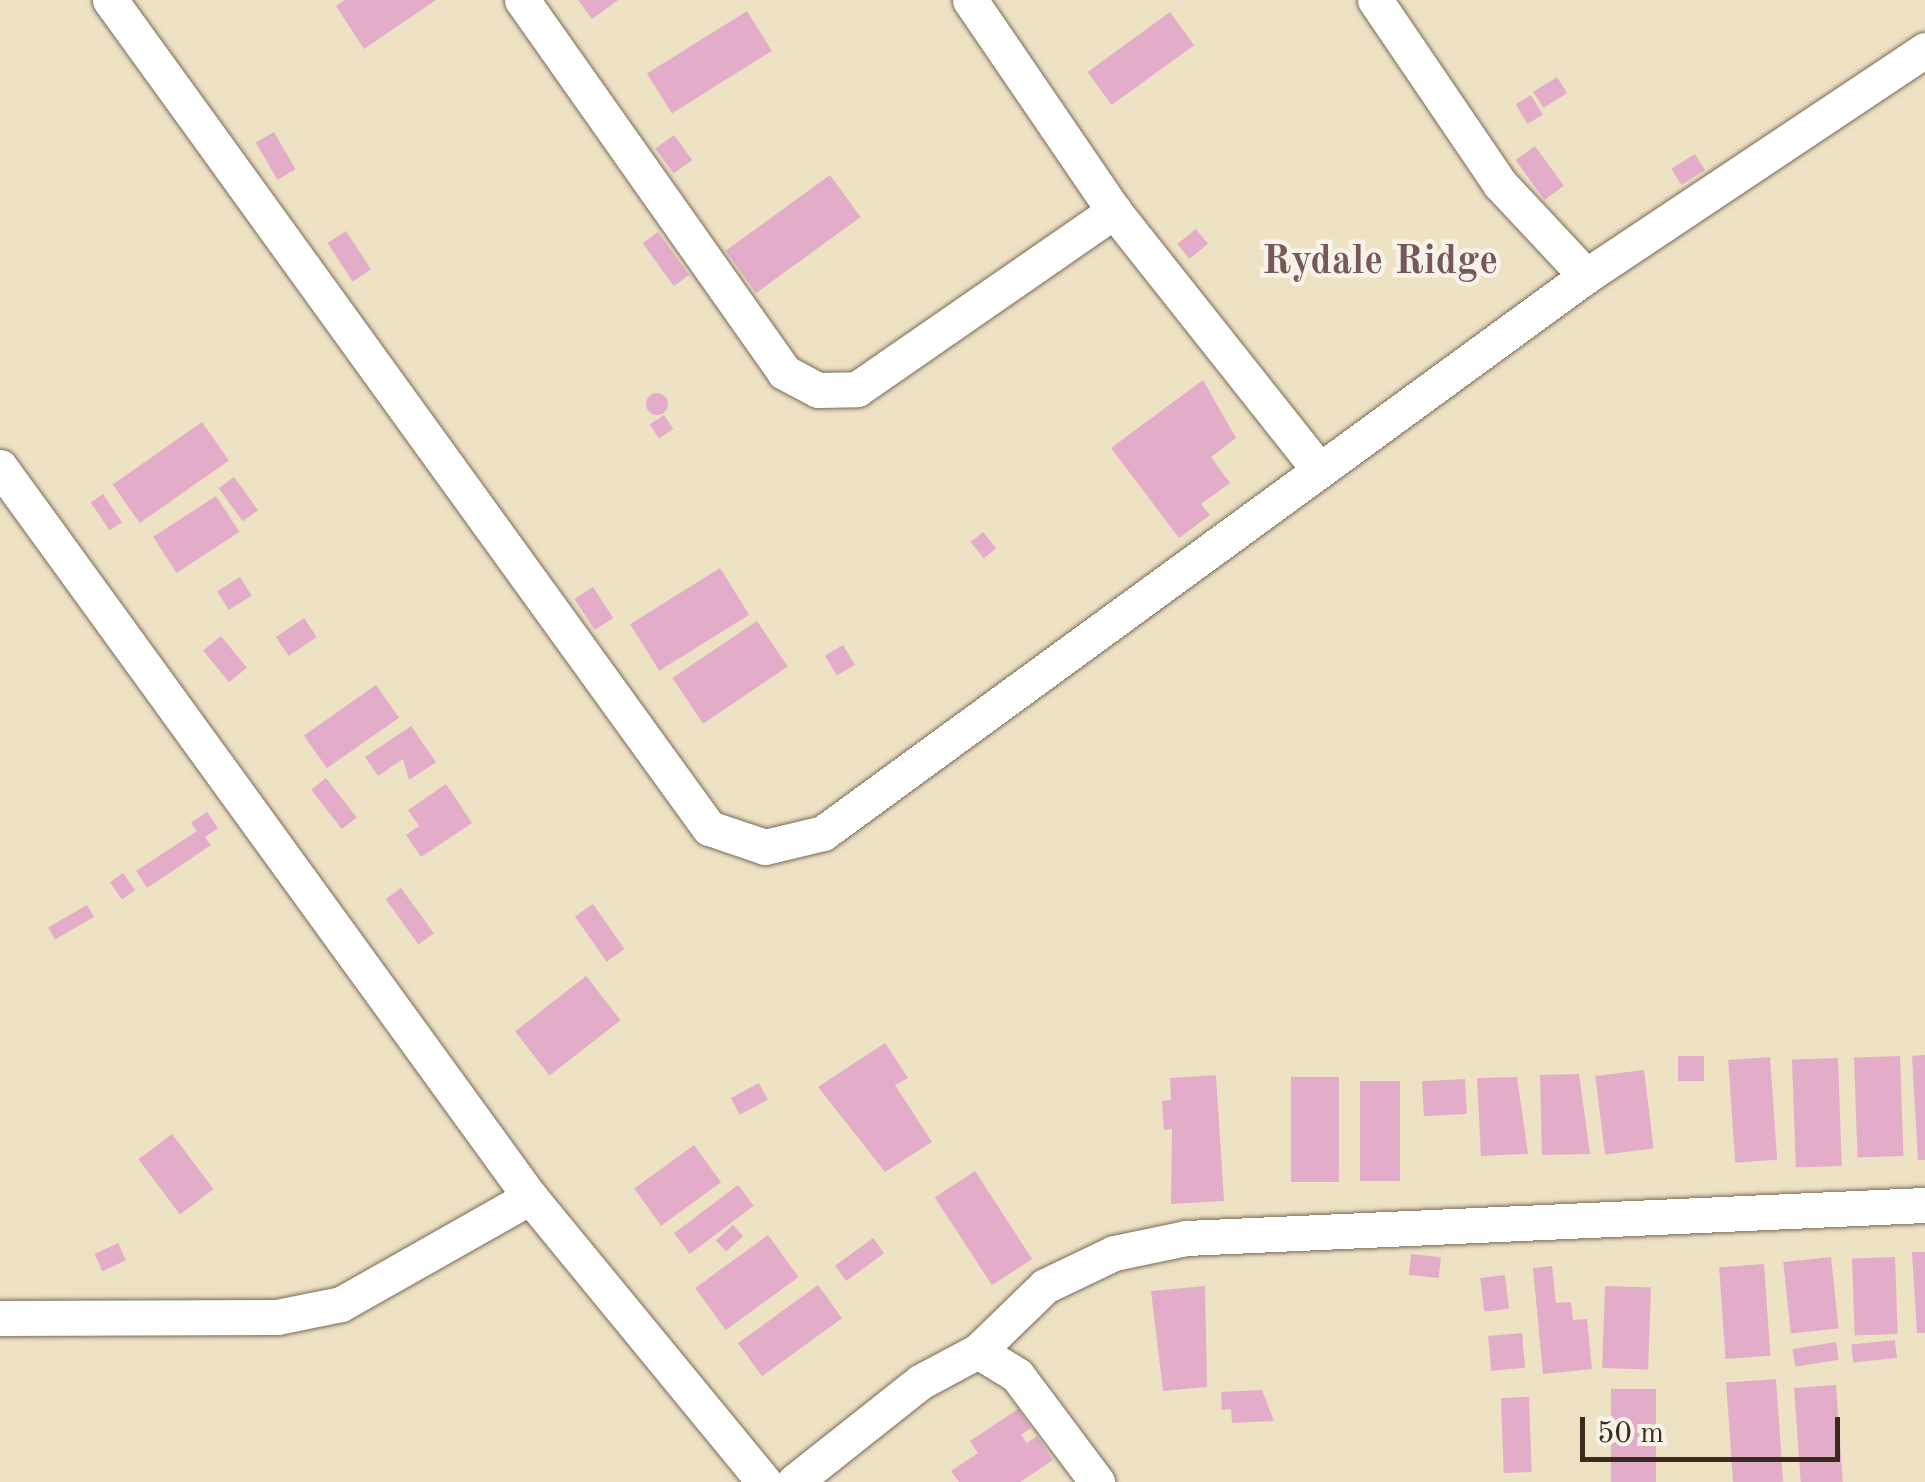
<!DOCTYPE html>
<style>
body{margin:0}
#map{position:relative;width:1925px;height:1482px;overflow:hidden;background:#eee2c5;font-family:"Old Standard TT",serif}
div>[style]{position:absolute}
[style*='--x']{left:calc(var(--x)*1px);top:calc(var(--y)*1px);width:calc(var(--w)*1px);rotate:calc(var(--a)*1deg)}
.building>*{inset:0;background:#e3adca;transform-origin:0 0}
.round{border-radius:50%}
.roads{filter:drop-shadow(0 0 2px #7a6a58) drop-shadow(0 0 2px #7a6a58)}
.minor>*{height:35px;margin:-17.5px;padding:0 17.5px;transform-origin:17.5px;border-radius:17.5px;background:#fff}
span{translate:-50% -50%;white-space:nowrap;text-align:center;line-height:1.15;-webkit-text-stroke:9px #f7f3e8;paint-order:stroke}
.neighbourhood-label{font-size:40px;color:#76585a;font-weight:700}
.scale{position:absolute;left:1580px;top:1417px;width:260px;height:45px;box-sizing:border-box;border:5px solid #3b2a1e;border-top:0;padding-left:12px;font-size:30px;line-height:35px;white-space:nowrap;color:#3b2a1e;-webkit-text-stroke:8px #f7f3e8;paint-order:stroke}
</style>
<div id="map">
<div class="building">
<i style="clip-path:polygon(345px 0,436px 0,364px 49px,336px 6px)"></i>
<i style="clip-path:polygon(578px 0,618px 0,592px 19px)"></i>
<i style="left:747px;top:11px;width:47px;height:118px;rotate:58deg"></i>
<i style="left:1170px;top:12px;width:41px;height:102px;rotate:54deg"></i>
<i style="left:1557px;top:77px;width:19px;height:28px;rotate:58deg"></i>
<i style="left:1531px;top:95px;width:23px;height:18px;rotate:59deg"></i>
<i style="left:274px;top:132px;width:43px;height:21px;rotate:60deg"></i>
<i style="left:674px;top:135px;width:31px;height:23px;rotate:54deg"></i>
<i style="left:1535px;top:146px;width:49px;height:24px;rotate:54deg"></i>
<i style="left:1695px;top:154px;width:19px;height:28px;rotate:58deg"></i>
<i style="left:830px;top:175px;width:52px;height:129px;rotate:54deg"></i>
<i style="left:1196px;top:229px;width:19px;height:24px;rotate:51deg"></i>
<i style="left:346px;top:231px;width:46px;height:22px;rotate:57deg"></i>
<i style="left:658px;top:232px;width:53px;height:19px;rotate:54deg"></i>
<i style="clip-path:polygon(1203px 380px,1236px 438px,1211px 457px,1230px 483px,1201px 504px,1210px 515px,1179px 538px,1111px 448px)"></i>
<i class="round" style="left:646px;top:393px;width:22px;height:22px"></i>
<i style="left:664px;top:415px;width:17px;height:17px;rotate:57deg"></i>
<i style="left:202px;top:422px;width:47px;height:109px;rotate:55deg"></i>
<i style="left:234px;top:477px;width:41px;height:19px;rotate:54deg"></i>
<i style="left:103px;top:494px;width:34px;height:15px;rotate:56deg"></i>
<i style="left:216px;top:496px;width:43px;height:75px;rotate:57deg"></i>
<i style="left:983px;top:532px;width:21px;height:16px;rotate:51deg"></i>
<i style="left:720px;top:568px;width:55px;height:106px;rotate:58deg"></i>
<i style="left:240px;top:577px;width:22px;height:27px;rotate:58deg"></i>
<i style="left:593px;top:587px;width:37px;height:22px;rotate:57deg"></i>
<i style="left:304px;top:618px;width:23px;height:34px;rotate:56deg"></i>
<i style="left:757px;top:621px;width:55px;height:102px;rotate:56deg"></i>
<i style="left:221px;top:636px;width:41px;height:23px;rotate:51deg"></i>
<i style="left:843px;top:645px;width:23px;height:21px;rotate:59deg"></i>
<i style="left:376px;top:685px;width:40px;height:88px;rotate:55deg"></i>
<i style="clip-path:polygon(411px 726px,436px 762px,409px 780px,403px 759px,378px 776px,365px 757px)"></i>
<i style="left:326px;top:778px;width:50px;height:19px;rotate:52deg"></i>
<i style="clip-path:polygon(446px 784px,472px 823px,421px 857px,406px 835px,419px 826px,408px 810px)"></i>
<i style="clip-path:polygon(207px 812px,218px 828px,205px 837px,211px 845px,147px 888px,136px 871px,197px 831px,191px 823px)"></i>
<i style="left:123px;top:873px;width:21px;height:16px;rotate:55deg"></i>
<i style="left:401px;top:888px;width:56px;height:19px;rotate:54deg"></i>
<i style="left:593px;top:904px;width:55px;height:22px;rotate:55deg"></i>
<i style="left:87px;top:905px;width:14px;height:45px;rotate:60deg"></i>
<i style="left:586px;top:976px;width:56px;height:90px;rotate:52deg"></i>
<i style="clip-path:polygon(885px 1043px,908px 1078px,895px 1085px,932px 1142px,885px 1172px,818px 1087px)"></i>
<i style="clip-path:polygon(1925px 1055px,1925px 1160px,1918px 1160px,1912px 1056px)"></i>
<i style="left:1678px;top:1056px;width:26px;height:25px"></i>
<i style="left:1900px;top:1056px;width:100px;height:46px;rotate:88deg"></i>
<i style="left:1770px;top:1057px;width:103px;height:42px;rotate:86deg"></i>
<i style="left:1838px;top:1058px;width:108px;height:46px;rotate:88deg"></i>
<i style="left:1644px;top:1070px;width:79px;height:49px;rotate:83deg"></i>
<i style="clip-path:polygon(1579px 1074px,1590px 1154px,1542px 1155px,1540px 1075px)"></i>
<i style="clip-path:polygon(1216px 1075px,1224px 1201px,1171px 1204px,1172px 1129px,1164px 1130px,1162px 1101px,1171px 1100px,1170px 1078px)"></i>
<i style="left:1291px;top:1077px;width:48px;height:105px"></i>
<i style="clip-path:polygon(1517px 1077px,1528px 1154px,1481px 1156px,1477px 1078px)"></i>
<i style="left:1465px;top:1079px;width:35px;height:43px;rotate:87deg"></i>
<i style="left:1360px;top:1081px;width:40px;height:100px"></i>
<i style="left:759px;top:1083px;width:19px;height:32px;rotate:62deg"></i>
<i style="left:172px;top:1134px;width:69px;height:42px;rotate:53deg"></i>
<i style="left:694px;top:1145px;width:46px;height:74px;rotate:54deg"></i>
<i style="left:975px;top:1171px;width:105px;height:48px;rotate:57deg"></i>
<i style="left:738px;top:1185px;width:26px;height:80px;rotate:53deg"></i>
<i style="left:733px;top:1225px;width:15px;height:23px;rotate:48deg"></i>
<i style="left:768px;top:1235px;width:52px;height:90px;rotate:54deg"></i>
<i style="left:873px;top:1238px;width:19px;height:47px;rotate:54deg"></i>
<i style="left:118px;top:1243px;width:19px;height:26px;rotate:65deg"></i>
<i style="clip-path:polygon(1912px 1252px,1925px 1252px,1925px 1333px,1917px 1333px)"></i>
<i style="left:1411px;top:1254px;width:30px;height:21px;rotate:6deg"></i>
<i style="left:1831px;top:1257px;width:72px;height:48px;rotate:84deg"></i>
<i style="left:1895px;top:1257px;width:77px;height:43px;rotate:88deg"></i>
<i style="left:1764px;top:1264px;width:92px;height:45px;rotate:86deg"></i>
<i style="clip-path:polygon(1552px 1266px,1556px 1303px,1571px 1302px,1573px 1320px,1587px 1319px,1592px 1369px,1543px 1374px,1533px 1268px)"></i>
<i style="left:1505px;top:1275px;width:34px;height:25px;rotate:83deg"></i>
<i style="left:818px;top:1285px;width:41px;height:99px;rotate:54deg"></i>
<i style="clip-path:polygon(1205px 1286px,1207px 1387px,1163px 1391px,1151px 1291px)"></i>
<i style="left:1605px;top:1286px;width:46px;height:82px;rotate:2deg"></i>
<i style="left:1522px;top:1333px;width:35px;height:34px;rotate:85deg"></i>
<i style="left:1895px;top:1340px;width:18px;height:44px;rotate:84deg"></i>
<i style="left:1836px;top:1342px;width:18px;height:44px;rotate:81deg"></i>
<i style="left:1776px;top:1379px;width:103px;height:50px;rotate:86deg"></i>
<i style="left:1836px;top:1385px;width:97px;height:42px;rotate:86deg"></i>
<i style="left:1611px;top:1389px;width:45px;height:93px"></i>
<i style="clip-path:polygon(1262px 1390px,1274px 1421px,1232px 1423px,1231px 1409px,1222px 1410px,1221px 1392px)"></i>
<i style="left:1529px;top:1397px;width:75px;height:28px;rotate:88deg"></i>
<i style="clip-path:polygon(1018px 1409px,1031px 1428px,1021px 1435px,1027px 1443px,1037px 1436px,1053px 1460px,1020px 1482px,959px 1482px,951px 1471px,978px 1453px,970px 1441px)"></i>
</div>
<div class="roads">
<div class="minor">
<i style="--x:110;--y:0;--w:1022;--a:54.12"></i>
<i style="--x:709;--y:828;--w:59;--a:18.7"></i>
<i style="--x:765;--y:847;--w:60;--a:-13.6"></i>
<i style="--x:823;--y:833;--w:945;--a:-36.13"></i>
<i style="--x:1586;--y:276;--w:407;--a:-33.7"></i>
<i style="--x:522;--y:0;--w:455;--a:54.8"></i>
<i style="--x:784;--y:372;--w:38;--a:28"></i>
<i style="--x:818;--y:390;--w:39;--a:-1"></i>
<i style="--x:857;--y:389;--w:313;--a:-34.7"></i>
<i style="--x:970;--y:0;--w:255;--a:55.7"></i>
<i style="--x:1114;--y:211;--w:330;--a:51.6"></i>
<i style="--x:1375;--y:0;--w:222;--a:55.8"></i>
<i style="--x:1500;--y:184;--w:126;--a:46.9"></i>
<i style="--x:0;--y:467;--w:902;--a:54.02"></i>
<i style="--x:530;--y:1197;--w:369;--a:50.6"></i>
<i style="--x:0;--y:1318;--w:277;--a:-0.2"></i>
<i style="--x:277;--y:1317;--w:65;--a:-11.5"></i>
<i style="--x:341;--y:1304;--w:217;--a:-29.5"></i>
<i style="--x:978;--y:1351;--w:46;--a:31.6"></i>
<i style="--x:1017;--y:1375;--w:134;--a:53.2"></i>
<i style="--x:794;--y:1482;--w:161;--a:-38.4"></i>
<i style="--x:920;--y:1382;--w:66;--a:-28.1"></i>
<i style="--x:978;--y:1351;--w:93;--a:-44.1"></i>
<i style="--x:1045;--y:1286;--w:76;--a:-25.6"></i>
<i style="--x:1114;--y:1253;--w:74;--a:-11.8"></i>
<i style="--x:1186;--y:1238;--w:740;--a:-2.56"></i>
</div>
</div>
<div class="neighbourhood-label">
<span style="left:1380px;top:263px">Rydale Ridge</span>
</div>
<div class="scale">50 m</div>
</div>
